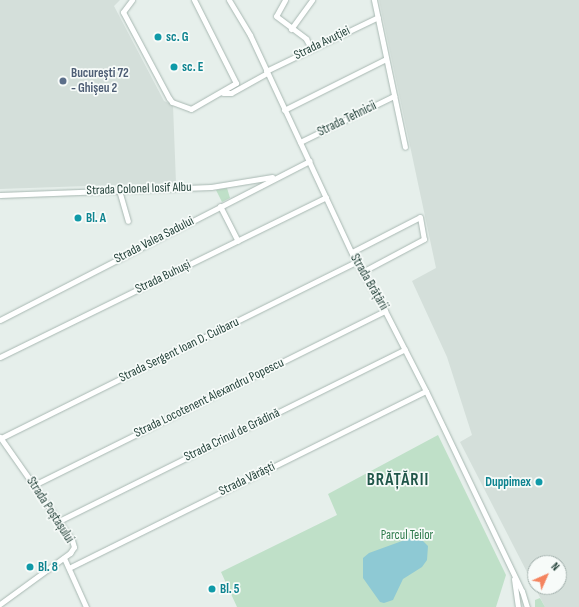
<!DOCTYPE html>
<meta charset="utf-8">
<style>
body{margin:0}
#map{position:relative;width:579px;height:607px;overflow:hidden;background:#e6efeb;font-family:"Sofia Sans Condensed",sans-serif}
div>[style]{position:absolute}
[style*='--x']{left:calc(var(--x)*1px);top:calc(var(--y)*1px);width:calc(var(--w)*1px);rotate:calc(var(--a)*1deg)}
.built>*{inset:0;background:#d4dfda}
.green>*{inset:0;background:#bfe0c8}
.water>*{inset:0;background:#8ec9d4}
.roads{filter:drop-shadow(0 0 1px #a8b8b2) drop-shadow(0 0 1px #a8b8b2)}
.minor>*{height:5px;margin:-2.5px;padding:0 2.5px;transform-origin:2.5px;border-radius:2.5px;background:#fff}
.dots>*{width:11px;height:11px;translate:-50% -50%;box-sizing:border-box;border:2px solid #f7fbf9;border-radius:50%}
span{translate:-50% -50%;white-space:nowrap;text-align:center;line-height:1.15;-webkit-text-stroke:3.5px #f7fbf9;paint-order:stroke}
.culture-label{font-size:13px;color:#0d838f;font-weight:700}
.left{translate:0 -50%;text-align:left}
.right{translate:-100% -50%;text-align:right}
.street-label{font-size:13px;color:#24423a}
.service-label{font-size:13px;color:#4e5e75;font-weight:700}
.park-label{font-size:13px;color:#2d7a4b}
.district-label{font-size:17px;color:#1f5548;font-weight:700;letter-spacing:1px}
.north{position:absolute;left:527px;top:555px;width:40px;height:40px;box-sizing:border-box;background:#f7fbf9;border:1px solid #a3b1ad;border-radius:50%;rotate:45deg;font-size:11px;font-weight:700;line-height:16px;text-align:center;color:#24423a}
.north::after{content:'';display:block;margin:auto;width:14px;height:18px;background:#f4845f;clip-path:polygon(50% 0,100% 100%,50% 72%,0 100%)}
</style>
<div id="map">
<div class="built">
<i style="clip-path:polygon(0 0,120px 0,114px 6px,164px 101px,173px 105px,176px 183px,0 189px)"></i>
<i style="clip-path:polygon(evenodd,379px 0,579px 0,579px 607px,545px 607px,460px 442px,472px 435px,447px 357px,412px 281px,436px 268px,379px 0,535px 563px,559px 563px,559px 587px,535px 587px,535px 563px)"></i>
</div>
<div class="green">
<i style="clip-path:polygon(227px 188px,230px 198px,222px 202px,216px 190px)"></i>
<i style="clip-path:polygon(438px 435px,506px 575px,496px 607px,237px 607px,221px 572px,337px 515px,328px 494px)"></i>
<i style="clip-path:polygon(540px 598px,545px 607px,535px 607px,535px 600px)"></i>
</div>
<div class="water">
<i style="clip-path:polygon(413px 537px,421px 539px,428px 546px,427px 560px,422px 567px,403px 579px,393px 600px,384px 603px,380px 602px,363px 578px,363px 558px,369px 553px)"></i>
</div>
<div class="roads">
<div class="minor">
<i style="--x:132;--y:0;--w:15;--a:127"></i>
<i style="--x:123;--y:12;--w:98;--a:61.9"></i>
<i style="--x:169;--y:98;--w:5;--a:53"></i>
<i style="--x:172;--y:102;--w:20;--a:20"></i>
<i style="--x:191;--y:109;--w:52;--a:-30"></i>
<i style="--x:236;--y:83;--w:93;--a:-116.8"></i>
<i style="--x:229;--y:0;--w:41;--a:59"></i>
<i style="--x:250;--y:35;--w:251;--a:65"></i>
<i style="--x:356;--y:262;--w:57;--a:59.4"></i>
<i style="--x:385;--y:311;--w:90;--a:62.9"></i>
<i style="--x:426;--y:391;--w:222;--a:64.4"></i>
<i style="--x:522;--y:591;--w:17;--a:73"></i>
<i style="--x:285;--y:0;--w:18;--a:119"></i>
<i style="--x:276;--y:16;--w:38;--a:37"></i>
<i style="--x:306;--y:39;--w:10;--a:61"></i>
<i style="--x:374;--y:0;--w:150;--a:78.1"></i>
<i style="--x:291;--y:29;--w:36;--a:-54"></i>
<i style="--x:266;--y:71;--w:124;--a:-25.7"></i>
<i style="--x:223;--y:93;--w:8;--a:0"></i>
<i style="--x:231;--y:93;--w:41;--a:-29.1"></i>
<i style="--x:284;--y:110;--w:114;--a:-26.6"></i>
<i style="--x:300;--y:142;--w:105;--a:-26.1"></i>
<i style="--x:119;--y:190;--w:32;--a:74"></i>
<i style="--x:0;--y:195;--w:211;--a:-2.2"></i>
<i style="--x:211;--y:187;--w:62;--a:-9.3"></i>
<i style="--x:220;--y:206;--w:39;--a:63"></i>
<i style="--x:352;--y:252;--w:76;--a:-27.2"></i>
<i style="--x:420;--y:217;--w:22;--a:80"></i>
<i style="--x:424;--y:239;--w:70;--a:152"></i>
<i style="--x:0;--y:320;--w:348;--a:-27.2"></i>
<i style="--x:0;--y:357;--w:363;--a:-26.1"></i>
<i style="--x:1;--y:438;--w:396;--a:-26.4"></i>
<i style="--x:34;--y:485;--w:392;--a:-26.4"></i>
<i style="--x:59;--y:521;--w:386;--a:-26.4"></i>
<i style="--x:64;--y:558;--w:54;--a:65.8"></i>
<i style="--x:69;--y:568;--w:398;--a:-26.4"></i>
<i style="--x:514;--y:579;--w:28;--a:82"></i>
<i style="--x:0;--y:604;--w:87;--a:-36.1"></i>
<i style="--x:70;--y:553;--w:7;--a:-56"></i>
<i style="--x:74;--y:547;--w:7;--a:-106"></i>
<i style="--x:72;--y:540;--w:126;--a:-125"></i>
</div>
</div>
<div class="dots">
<i style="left:158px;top:37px;background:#0f9aa8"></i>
<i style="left:174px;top:67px;background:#0f9aa8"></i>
<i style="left:63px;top:81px;background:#5c6f8a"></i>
<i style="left:78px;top:218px;background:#0f9aa8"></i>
<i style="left:539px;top:482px;background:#0f9aa8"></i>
<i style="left:30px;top:567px;background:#0f9aa8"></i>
<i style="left:212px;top:589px;background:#0f9aa8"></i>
</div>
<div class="culture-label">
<span class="left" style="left:166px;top:37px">sc. G</span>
<span class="left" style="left:182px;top:67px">sc. E</span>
<span class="left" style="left:86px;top:218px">Bl. A</span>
<span class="right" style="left:531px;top:482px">Duppimex</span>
<span class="left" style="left:38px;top:567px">Bl. 8</span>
<span class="left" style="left:220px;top:589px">Bl. 5</span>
</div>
<div class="street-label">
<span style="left:322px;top:43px;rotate:-26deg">Strada Avuției</span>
<span style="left:347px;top:119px;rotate:-26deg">Strada Tehnicii</span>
<span style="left:139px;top:189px;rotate:-2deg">Strada Colonel Iosif Albu</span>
<span style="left:154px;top:240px;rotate:-27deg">Strada Valea Sadului</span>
<span style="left:163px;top:277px;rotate:-26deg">Strada Buhuși</span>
<span style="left:369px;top:282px;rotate:60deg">Strada Brățării</span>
<span style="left:179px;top:350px;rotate:-26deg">Strada Sergent Ioan D. Cuibaru</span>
<span style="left:209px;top:398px;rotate:-26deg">Strada Locotenent Alexandru Popescu</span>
<span style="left:232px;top:435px;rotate:-26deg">Strada Crinul de Grădină</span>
<span style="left:247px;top:479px;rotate:-26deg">Strada Vărăști</span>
<span style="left:50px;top:510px;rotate:57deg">Strada Poștașului</span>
</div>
<div class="service-label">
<span class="left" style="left:71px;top:81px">Bucureşti 72<br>- Ghişeu 2</span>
</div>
<div class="park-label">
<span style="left:407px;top:535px">Parcul Teilor</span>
</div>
<div class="district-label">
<span style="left:398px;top:481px">BRĂȚĂRII</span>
</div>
<div class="north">N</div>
</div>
